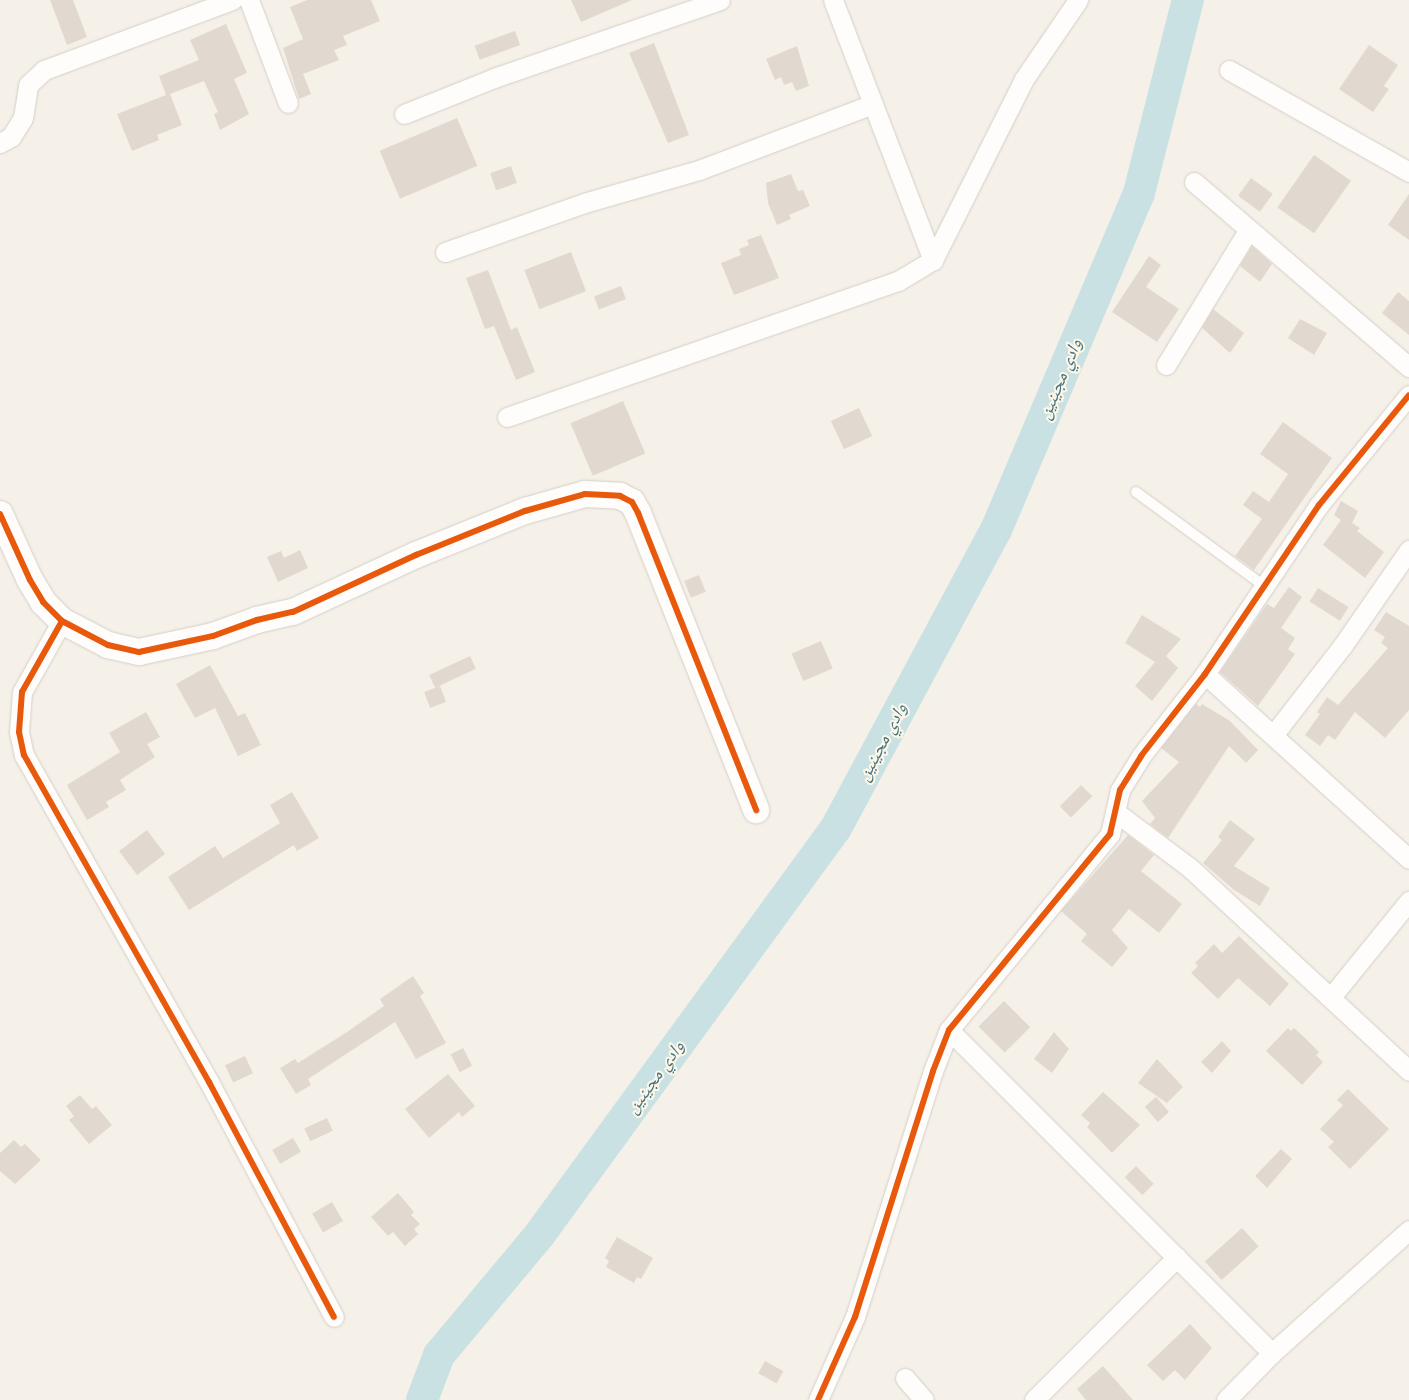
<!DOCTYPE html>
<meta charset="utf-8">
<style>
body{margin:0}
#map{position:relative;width:1409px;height:1400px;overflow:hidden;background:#f5f1e8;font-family:Quicksand,"Noto Naskh Arabic",sans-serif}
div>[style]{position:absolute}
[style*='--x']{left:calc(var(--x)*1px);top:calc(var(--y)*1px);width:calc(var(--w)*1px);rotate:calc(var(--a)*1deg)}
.river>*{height:32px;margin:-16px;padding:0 16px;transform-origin:16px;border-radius:16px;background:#cae1e4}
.building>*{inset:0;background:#e1d9d0;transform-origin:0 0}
.roads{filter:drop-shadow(0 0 1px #d4cec7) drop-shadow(0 0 1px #d4cec7)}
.lane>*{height:10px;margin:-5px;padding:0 5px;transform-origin:5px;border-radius:5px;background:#fefdfc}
.street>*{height:19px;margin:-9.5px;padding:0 9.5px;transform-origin:9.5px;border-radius:9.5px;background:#fefdfc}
.secondary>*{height:26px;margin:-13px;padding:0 13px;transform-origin:13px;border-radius:13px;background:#fefdfc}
.cycleway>*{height:6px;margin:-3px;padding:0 3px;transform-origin:3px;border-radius:3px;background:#e8590c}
span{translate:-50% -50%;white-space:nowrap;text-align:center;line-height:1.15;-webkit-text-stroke:4px #fef7e8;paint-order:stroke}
.water-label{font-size:18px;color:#457484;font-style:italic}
</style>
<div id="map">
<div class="river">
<i style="--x:422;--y:1400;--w:48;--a:-69.3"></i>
<i style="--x:439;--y:1355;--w:158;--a:-50.1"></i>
<i style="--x:540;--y:1234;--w:502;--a:-53.91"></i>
<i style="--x:836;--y:828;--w:338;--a:-61.8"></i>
<i style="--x:996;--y:530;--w:366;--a:-67"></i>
<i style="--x:1139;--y:193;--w:199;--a:-75.8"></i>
</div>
<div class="building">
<i style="clip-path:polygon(50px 0,73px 0,87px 37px,67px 45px)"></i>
<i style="clip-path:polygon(307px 0,371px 0,380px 21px,343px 36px,347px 45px,334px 50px,339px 60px,303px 74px,311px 94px,299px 99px,283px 48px,303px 39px,290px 7px)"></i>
<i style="clip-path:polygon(571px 0,632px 0,581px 22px)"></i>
<i style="clip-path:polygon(226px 24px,247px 73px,234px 79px,249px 114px,220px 130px,214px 114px,218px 112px,204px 81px,170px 94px,182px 125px,157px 135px,159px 140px,132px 151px,117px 114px,166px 95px,159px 76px,199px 60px,190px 40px)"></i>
<i style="left:515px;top:31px;width:15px;height:43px;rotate:70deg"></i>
<i style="clip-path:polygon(654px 43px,689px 135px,668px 143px,629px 53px)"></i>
<i style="clip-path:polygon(1369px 45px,1398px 65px,1384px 86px,1389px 89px,1373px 112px,1339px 89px)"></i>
<i style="clip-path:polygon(797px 46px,809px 86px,796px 91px,792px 82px,784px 85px,781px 77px,775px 80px,766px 59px)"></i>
<i style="left:457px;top:118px;width:52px;height:84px;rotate:67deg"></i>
<i style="left:1314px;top:155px;width:45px;height:64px;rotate:35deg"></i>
<i style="left:511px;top:166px;width:18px;height:22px;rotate:71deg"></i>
<i style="clip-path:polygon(791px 174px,798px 191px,803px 190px,810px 206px,789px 215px,791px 219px,777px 225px,768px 203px,766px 183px)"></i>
<i style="left:1251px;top:178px;width:27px;height:22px;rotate:36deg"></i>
<i style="clip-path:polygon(1409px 194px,1409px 240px,1388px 225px)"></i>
<i style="clip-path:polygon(761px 235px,779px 278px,734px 295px,721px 263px,741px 255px,739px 249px,749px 245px,747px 240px)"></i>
<i style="clip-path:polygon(1252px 246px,1272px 264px,1260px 282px,1240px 266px)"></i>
<i style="left:571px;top:252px;width:42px;height:50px;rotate:69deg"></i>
<i style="clip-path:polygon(1149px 256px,1161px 265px,1146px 287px,1179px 309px,1157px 342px,1112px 312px)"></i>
<i style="clip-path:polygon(488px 270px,511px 330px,517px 327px,535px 372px,516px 380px,494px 326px,485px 329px,466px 278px)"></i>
<i style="left:621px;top:286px;width:14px;height:29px;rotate:69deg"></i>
<i style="clip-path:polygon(1398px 292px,1409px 301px,1409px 335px,1382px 313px)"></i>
<i style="clip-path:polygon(1213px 309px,1244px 333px,1230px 353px,1202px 328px)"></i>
<i style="clip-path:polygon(1300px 319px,1327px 333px,1314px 355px,1288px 338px)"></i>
<i style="left:623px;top:401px;width:57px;height:57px;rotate:67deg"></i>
<i style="left:859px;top:408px;width:31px;height:31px;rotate:65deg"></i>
<i style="clip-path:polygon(1283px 422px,1332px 458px,1254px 570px,1235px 556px,1262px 519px,1243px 505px,1253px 491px,1269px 502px,1288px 474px,1260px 454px)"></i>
<i style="clip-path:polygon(1341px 501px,1358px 511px,1352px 523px,1360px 528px,1357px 531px,1384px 552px,1365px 578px,1323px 545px,1341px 520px,1334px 515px)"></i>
<i style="clip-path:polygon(300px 550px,308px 568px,278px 582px,267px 557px,281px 551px,284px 558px)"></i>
<i style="left:699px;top:575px;width:18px;height:16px;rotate:68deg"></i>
<i style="clip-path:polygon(1289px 587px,1302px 597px,1281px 628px,1295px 638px,1288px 649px,1295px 654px,1258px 706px,1220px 672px,1267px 604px,1274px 608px)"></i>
<i style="left:1318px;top:588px;width:36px;height:16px;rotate:32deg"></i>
<i style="clip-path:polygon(1386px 612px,1409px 626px,1409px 710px,1385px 738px,1355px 712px,1335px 740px,1328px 735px,1320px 746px,1305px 735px,1320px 714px,1317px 712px,1327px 697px,1338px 705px,1388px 648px,1381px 643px,1385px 637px,1374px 630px)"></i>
<i style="clip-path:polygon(1142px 615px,1181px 639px,1166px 656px,1178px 668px,1152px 701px,1135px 686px,1155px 662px,1125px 643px)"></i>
<i style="left:821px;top:641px;width:30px;height:32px;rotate:67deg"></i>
<i style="left:470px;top:656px;width:14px;height:45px;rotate:65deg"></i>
<i style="clip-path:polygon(210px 665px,238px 716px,245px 713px,261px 745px,238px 756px,215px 708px,195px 718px,176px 684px)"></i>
<i style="left:440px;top:686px;width:17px;height:17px;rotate:69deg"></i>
<i style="clip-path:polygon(1196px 704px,1200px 707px,1202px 704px,1230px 721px,1258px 750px,1246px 763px,1229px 746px,1168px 838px,1150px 824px,1155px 818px,1142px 801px,1179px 762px,1161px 748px)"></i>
<i style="clip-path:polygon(146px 712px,160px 737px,147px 744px,155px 757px,120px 780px,126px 790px,106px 802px,109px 807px,87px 820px,67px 785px,120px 752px,109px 733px)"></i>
<i style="left:1081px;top:785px;width:16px;height:30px;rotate:45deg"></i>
<i style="clip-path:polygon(292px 792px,319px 838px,297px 851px,294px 845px,189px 910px,168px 877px,215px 846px,223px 858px,280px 823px,270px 805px)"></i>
<i style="clip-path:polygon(1230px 820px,1255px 839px,1234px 866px,1270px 888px,1260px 906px,1234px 890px,1203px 863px,1222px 840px,1218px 837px)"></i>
<i style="left:147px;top:830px;width:30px;height:35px;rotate:53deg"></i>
<i style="clip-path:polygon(1128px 835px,1154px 855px,1141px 871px,1182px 904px,1159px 933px,1129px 909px,1112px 930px,1128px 948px,1112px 967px,1081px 941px,1087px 934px,1061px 911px)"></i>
<i style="clip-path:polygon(1239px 936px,1289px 984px,1270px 1006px,1238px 978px,1218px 999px,1191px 973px,1198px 966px,1195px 963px,1214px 944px,1222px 953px)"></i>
<i style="clip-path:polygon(413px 976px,424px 993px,420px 996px,446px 1043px,416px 1059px,395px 1022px,308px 1079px,311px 1085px,296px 1094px,280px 1068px,295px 1059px,298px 1063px,347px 1032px,384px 1006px,380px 999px)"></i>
<i style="left:1004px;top:1001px;width:37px;height:36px;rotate:45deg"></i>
<i style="clip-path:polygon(1288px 1028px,1291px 1031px,1294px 1028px,1306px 1039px,1319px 1052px,1316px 1055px,1323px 1062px,1302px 1085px,1266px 1051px)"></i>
<i style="clip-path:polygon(1054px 1032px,1069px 1049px,1052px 1073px,1034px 1059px)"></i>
<i style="clip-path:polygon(1222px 1041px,1231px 1051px,1212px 1073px,1201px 1062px)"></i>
<i style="left:463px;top:1048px;width:20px;height:14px;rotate:63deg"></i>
<i style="left:245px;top:1056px;width:19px;height:22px;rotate:65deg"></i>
<i style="clip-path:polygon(1157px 1059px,1183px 1087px,1167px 1103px,1138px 1083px)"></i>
<i style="clip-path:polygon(448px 1074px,475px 1106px,462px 1117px,459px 1112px,429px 1138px,405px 1109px)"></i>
<i style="clip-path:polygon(1348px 1089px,1389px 1129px,1350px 1169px,1328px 1147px,1334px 1142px,1320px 1129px,1343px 1105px,1337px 1100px)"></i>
<i style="clip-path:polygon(1103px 1092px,1140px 1125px,1112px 1153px,1087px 1127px,1090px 1123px,1081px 1115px)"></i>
<i style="clip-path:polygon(80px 1095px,92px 1109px,96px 1106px,112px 1125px,89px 1144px,69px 1120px,74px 1116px,66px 1106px)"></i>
<i style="left:1156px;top:1097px;width:20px;height:15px;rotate:49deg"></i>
<i style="left:327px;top:1118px;width:14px;height:25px;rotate:65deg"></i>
<i style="left:293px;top:1138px;width:16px;height:24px;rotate:60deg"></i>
<i style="clip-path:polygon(14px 1140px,21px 1147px,25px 1144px,41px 1160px,15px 1184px,0 1171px,0 1153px)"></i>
<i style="clip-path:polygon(1281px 1149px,1292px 1159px,1267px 1188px,1255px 1176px)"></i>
<i style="left:1136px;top:1166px;width:25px;height:16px;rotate:45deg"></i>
<i style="clip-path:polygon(398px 1193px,414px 1212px,411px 1215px,420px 1224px,414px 1229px,418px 1234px,405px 1246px,393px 1232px,388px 1236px,371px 1217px)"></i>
<i style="left:332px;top:1202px;width:22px;height:23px;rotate:60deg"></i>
<i style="left:1242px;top:1228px;width:25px;height:50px;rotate:48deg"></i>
<i style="clip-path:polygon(617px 1237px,653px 1258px,641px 1279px,637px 1277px,634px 1283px,606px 1267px,609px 1261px,605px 1258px)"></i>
<i style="clip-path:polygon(1190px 1324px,1212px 1348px,1185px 1380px,1175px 1370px,1163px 1381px,1147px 1365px)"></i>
<i style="left:765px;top:1361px;width:21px;height:14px;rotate:29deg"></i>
<i style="clip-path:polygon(1103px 1366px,1133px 1400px,1086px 1400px,1077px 1389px)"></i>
</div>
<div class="roads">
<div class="lane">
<i style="--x:1136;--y:492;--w:159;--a:36.3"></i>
</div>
<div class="street">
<i style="--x:249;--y:0;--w:110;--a:69.3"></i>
<i style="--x:833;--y:0;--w:279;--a:69"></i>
<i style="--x:1229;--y:70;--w:207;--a:29.5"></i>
<i style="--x:404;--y:114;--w:97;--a:-21.8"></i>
<i style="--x:494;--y:78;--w:239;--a:-19"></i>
<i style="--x:0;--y:143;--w:13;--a:-29"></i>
<i style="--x:11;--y:137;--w:22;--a:-58"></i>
<i style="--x:23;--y:118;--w:33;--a:-81"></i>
<i style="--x:28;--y:85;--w:22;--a:-43"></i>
<i style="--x:44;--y:70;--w:201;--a:-20.4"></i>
<i style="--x:1194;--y:182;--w:284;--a:40.7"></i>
<i style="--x:445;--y:252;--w:147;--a:-19.4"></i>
<i style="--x:584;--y:203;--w:120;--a:-16"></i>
<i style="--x:699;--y:170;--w:186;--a:-20.8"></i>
<i style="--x:1166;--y:365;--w:159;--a:-58.6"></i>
<i style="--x:507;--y:417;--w:414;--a:-19.2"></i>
<i style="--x:898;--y:281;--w:41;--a:-31"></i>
<i style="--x:933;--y:260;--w:203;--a:-63.3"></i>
<i style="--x:1024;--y:79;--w:96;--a:-55.6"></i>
<i style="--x:62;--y:621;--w:81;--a:119.4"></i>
<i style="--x:22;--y:692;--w:40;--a:94.3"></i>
<i style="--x:19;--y:732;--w:24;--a:78"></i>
<i style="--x:24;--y:755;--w:376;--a:60.5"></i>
<i style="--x:209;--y:1082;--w:266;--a:62"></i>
<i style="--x:1205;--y:674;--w:275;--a:42.2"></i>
<i style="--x:1274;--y:734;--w:113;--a:-52.2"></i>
<i style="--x:1343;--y:645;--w:116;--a:-55.2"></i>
<i style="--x:1117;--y:813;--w:90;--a:36.9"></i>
<i style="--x:1189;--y:867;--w:300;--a:42.8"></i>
<i style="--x:1331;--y:997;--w:124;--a:-50.9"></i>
<i style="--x:949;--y:1030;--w:457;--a:45"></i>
<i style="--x:905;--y:1378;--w:29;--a:49"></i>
<i style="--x:818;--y:1400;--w:91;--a:-66"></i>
<i style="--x:855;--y:1317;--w:258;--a:-72.4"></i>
<i style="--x:933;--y:1071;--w:44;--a:-68.7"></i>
<i style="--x:949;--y:1030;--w:254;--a:-50.6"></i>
<i style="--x:1110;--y:834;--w:45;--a:-77.2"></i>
<i style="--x:1120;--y:790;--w:40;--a:-58"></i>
<i style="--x:1141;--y:756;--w:104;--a:-52"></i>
<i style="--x:1205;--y:674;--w:204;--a:-56"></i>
<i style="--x:1319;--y:505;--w:142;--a:-50.7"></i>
<i style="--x:1034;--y:1400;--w:202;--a:-45"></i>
<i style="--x:1226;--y:1400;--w:66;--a:-45.6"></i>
<i style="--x:1272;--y:1353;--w:184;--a:-41.9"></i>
</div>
<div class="secondary">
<i style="--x:0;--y:514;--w:72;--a:65.6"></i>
<i style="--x:30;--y:580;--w:26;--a:59"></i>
<i style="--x:43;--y:602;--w:27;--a:45"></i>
<i style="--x:62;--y:621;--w:52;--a:27.6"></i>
<i style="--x:108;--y:645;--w:32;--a:13"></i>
<i style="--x:139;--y:652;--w:76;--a:-12.2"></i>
<i style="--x:213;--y:636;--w:47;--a:-20"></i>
<i style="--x:257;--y:620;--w:37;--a:-13"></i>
<i style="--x:293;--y:612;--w:136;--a:-24.9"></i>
<i style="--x:416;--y:555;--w:118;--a:-22"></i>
<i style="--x:525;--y:511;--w:62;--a:-15.8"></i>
<i style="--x:585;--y:494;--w:35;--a:3"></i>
<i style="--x:620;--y:496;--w:13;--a:27"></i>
<i style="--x:632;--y:502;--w:13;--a:61"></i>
<i style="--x:638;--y:513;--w:320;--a:68.3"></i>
</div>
</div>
<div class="cycleway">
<i style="--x:0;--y:514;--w:72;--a:65.6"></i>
<i style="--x:30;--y:580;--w:26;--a:59"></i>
<i style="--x:43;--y:602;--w:27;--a:45"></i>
<i style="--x:62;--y:621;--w:52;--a:27.6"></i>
<i style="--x:108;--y:645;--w:32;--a:13"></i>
<i style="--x:139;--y:652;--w:76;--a:-12.2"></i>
<i style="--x:213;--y:636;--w:47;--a:-20"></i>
<i style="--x:257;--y:620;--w:37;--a:-13"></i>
<i style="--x:293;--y:612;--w:136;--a:-24.9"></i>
<i style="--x:416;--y:555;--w:118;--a:-22"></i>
<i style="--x:525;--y:511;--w:62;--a:-15.8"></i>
<i style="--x:585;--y:494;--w:35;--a:3"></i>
<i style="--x:620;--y:496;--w:13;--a:27"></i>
<i style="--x:632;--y:502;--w:13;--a:61"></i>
<i style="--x:638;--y:513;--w:320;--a:68.3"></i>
<i style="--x:62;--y:621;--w:81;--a:119.4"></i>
<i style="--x:22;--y:692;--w:40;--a:94.3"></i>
<i style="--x:19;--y:732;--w:24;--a:78"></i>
<i style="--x:24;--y:755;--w:376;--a:60.5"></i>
<i style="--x:209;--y:1082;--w:266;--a:62"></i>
<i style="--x:818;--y:1400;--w:91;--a:-66"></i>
<i style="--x:855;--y:1317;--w:258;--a:-72.4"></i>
<i style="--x:933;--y:1071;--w:44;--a:-68.7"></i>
<i style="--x:949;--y:1030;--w:254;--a:-50.6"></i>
<i style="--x:1110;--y:834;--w:45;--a:-77.2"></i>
<i style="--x:1120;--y:790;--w:40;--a:-58"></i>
<i style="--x:1141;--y:756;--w:104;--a:-52"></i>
<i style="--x:1205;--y:674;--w:204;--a:-56"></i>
<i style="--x:1319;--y:505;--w:142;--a:-50.7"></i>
</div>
<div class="water-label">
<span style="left:1060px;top:379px;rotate:-67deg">وادي مجينين</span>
<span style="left:882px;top:742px;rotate:-62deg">وادي مجينين</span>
<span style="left:655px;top:1077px;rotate:-54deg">وادي مجينين</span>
</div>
</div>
